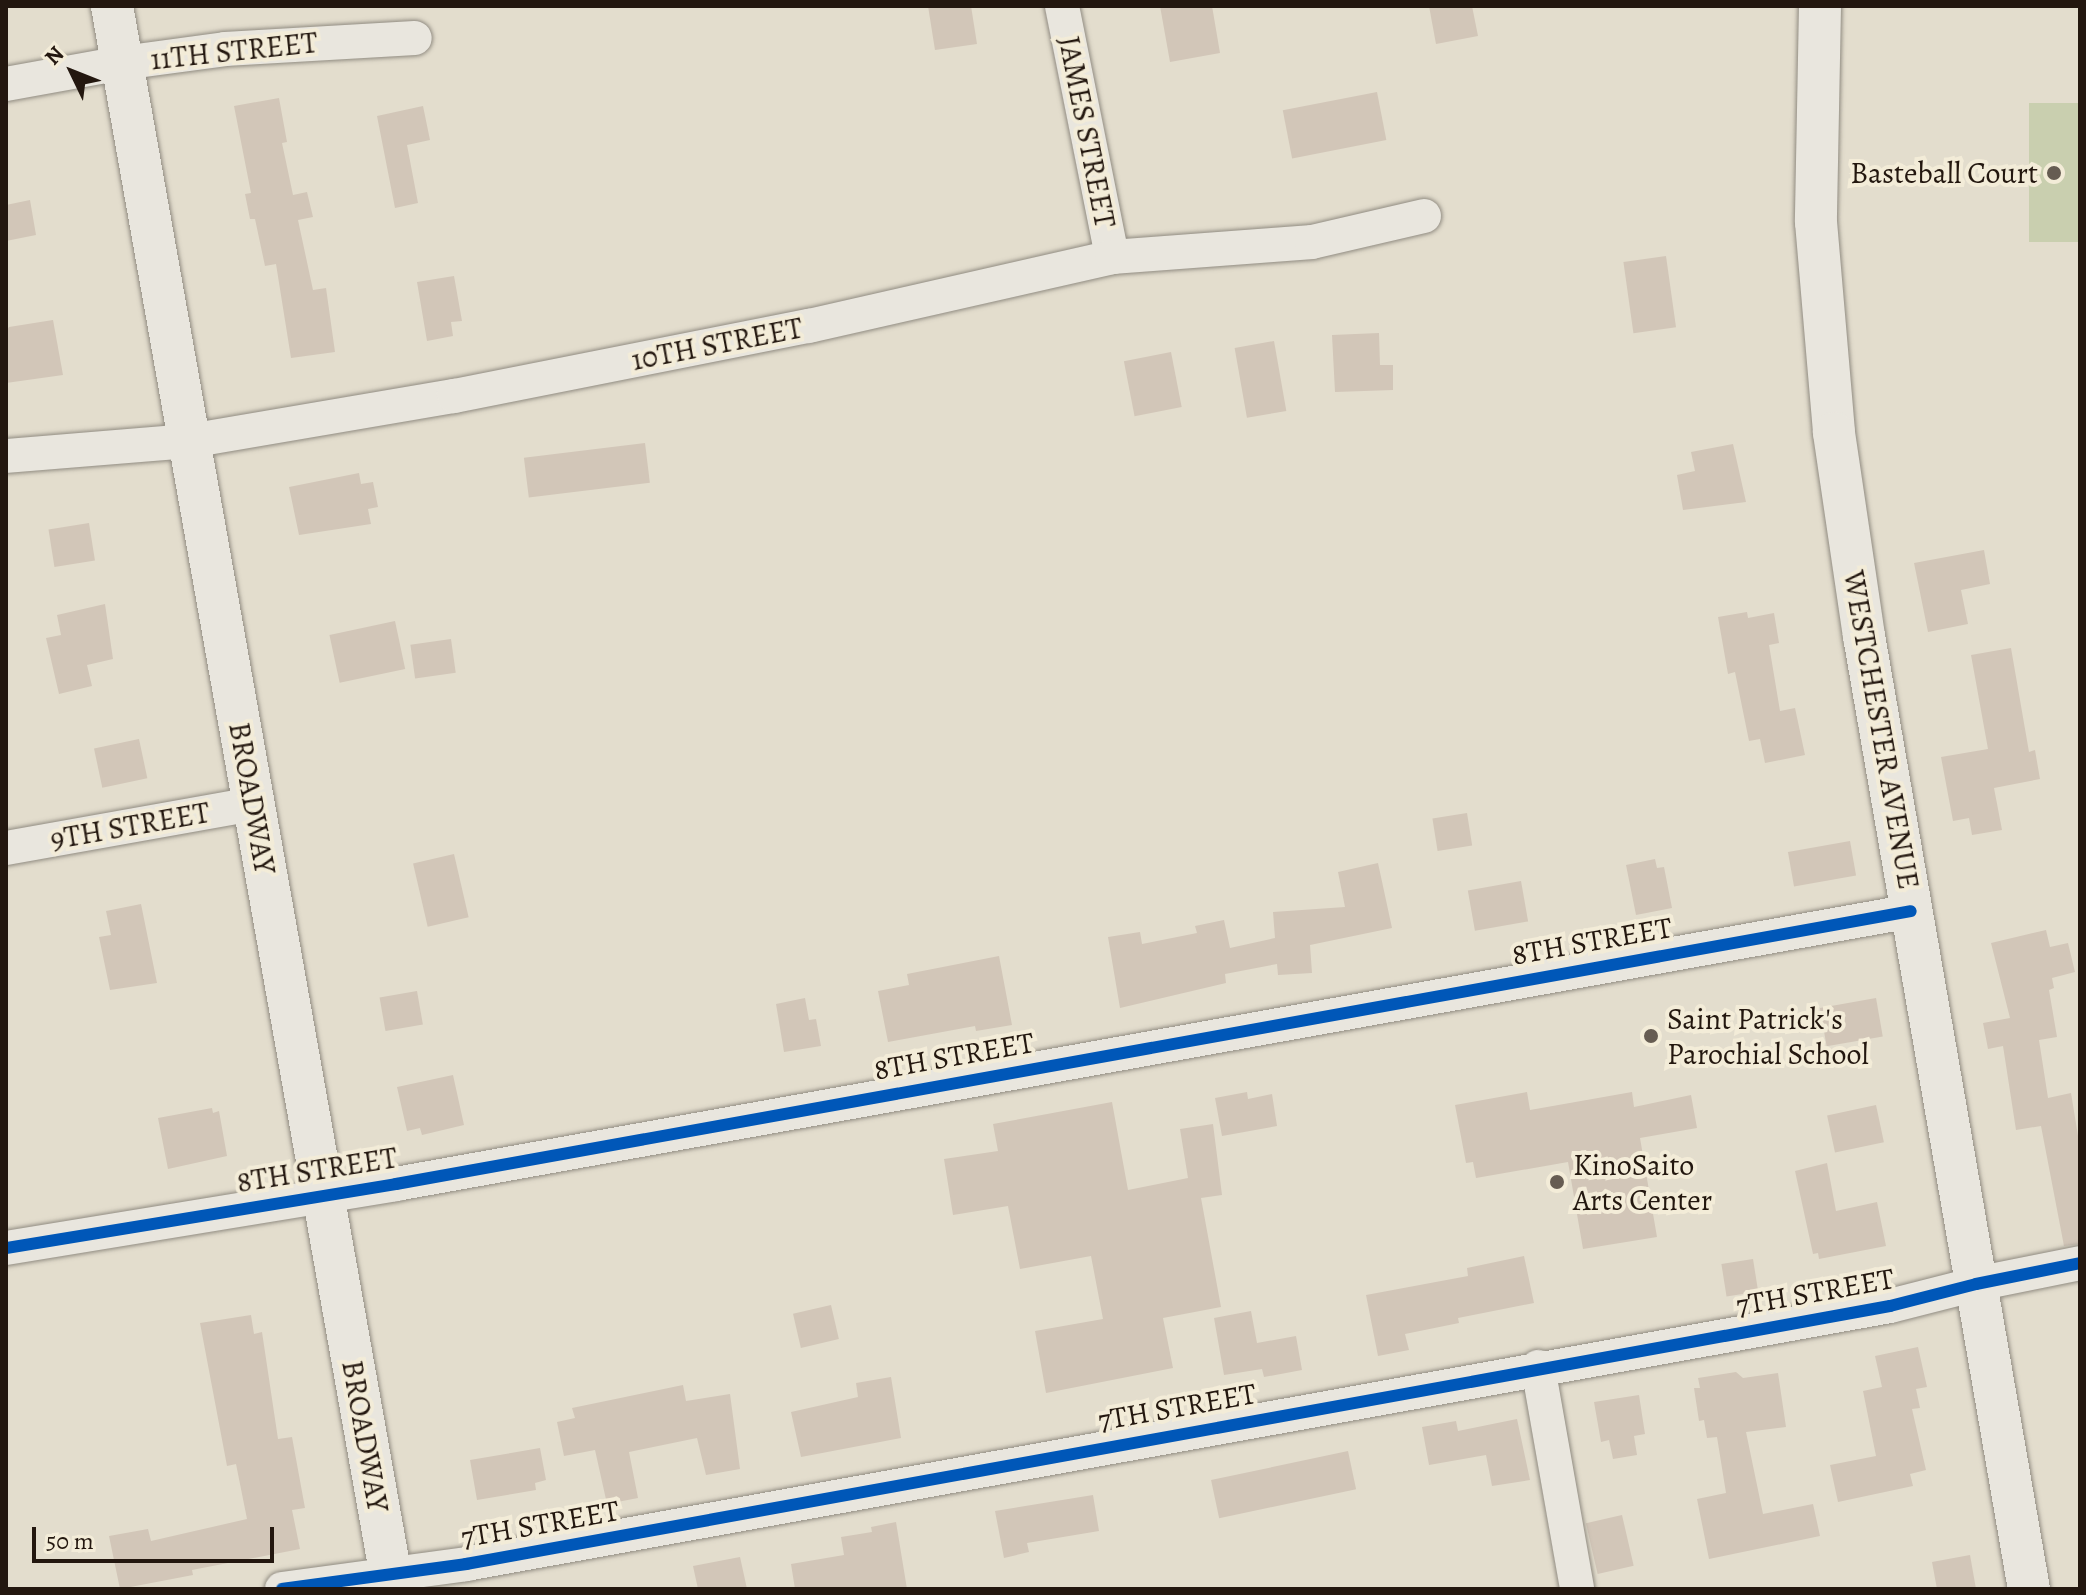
<!DOCTYPE html>
<style>
body{margin:0}
#map{position:relative;width:2086px;height:1595px;overflow:hidden;background:#e3ddcd;font-family:Alegreya,serif}
div>[style]{position:absolute}
[style*='--x']{left:calc(var(--x)*1px);top:calc(var(--y)*1px);width:calc(var(--w)*1px);rotate:calc(var(--a)*1deg)}
.green>*{inset:0;background:#c9cfaf;transform-origin:0 0}
.building>*{inset:0;background:#d2c6b8;transform-origin:0 0}
.roads{filter:drop-shadow(0 0 2px #918c82) drop-shadow(0 0 2px #918c82)}
.minor>*{height:34px;margin:-17px;padding:0 17px;transform-origin:17px;border-radius:17px;background:#e9e6de}
.tertiary>*{height:42px;margin:-21px;padding:0 21px;transform-origin:21px;border-radius:21px;background:#e9e6de}
.cycleway>*{height:12px;margin:-6px;padding:0 6px;transform-origin:6px;border-radius:6px;background:#0057b8}
.dots>*{width:22px;height:22px;translate:-50% -50%;box-sizing:border-box;border:4px solid #f3ecd8;border-radius:50%}
span{translate:-50% -50%;white-space:nowrap;text-align:center;line-height:1.15;-webkit-text-stroke:8px #f3ecd8;paint-order:stroke}
.street-label{font-size:30px;color:#23170f}
.poi-label{font-size:30px;color:#23170f}
.right{translate:-100% -50%;text-align:right}
.left{translate:0 -50%;text-align:left}
.frame{position:absolute;inset:0;border:8px solid #23170f;pointer-events:none}
.north{position:absolute;left:32px;top:32px;width:80px;height:80px;-webkit-text-stroke:6px #f3ecd8;paint-order:stroke;rotate:313deg;font-size:22px;font-weight:700;line-height:32px;text-align:center;color:#23170f}
.north::after{content:'';display:block;margin:auto;width:28px;height:36px;background:#23170f;clip-path:polygon(50% 0,100% 100%,50% 72%,0 100%)}
.scale{position:absolute;left:32px;top:1527px;width:242px;height:36px;box-sizing:border-box;border:4px solid #23170f;border-top:0;padding-left:10px;font-size:24px;line-height:28px;white-space:nowrap;color:#23170f;-webkit-text-stroke:6px #f3ecd8;paint-order:stroke}
</style>
<div id="map">
<div class="green">
<i style="left:2029px;top:103px;width:51px;height:139px"></i>
</div>
<div class="building">
<i style="clip-path:polygon(928px 6px,971px 6px,977px 44px,935px 50px)"></i>
<i style="clip-path:polygon(1160px 6px,1212px 6px,1220px 53px,1170px 62px)"></i>
<i style="clip-path:polygon(1429px 6px,1472px 6px,1478px 36px,1436px 44px)"></i>
<i style="left:1377px;top:92px;width:49px;height:96px;rotate:79deg"></i>
<i style="clip-path:polygon(279px 98px,287px 142px,282px 143px,293px 195px,307px 192px,313px 217px,298px 220px,313px 290px,326px 288px,335px 352px,291px 358px,276px 264px,265px 266px,255px 219px,250px 219px,245px 194px,251px 193px,234px 106px)"></i>
<i style="clip-path:polygon(423px 106px,430px 140px,407px 145px,418px 203px,395px 208px,377px 116px)"></i>
<i style="clip-path:polygon(30px 200px,36px 235px,6px 241px,6px 205px)"></i>
<i style="left:1666px;top:256px;width:72px;height:43px;rotate:82deg"></i>
<i style="clip-path:polygon(454px 276px,462px 321px,451px 322px,453px 336px,427px 341px,417px 282px)"></i>
<i style="clip-path:polygon(53px 320px,63px 375px,6px 383px,6px 332px,9px 327px)"></i>
<i style="clip-path:polygon(1379px 333px,1380px 365px,1393px 365px,1393px 390px,1335px 392px,1332px 335px)"></i>
<i style="left:1274px;top:341px;width:71px;height:40px;rotate:80deg"></i>
<i style="left:1171px;top:352px;width:56px;height:48px;rotate:79deg"></i>
<i style="left:645px;top:443px;width:40px;height:122px;rotate:83deg"></i>
<i style="clip-path:polygon(1733px 444px,1746px 502px,1683px 510px,1677px 475px,1695px 471px,1691px 452px)"></i>
<i style="clip-path:polygon(359px 473px,361px 484px,373px 482px,378px 507px,368px 509px,371px 524px,299px 535px,289px 487px)"></i>
<i style="left:89px;top:523px;width:38px;height:41px;rotate:81deg"></i>
<i style="clip-path:polygon(1984px 550px,1990px 584px,1961px 590px,1968px 624px,1928px 632px,1914px 563px)"></i>
<i style="clip-path:polygon(105px 604px,113px 659px,87px 665px,92px 686px,59px 694px,46px 638px,61px 635px,57px 615px)"></i>
<i style="clip-path:polygon(1747px 612px,1748px 618px,1774px 613px,1779px 643px,1769px 645px,1780px 711px,1795px 708px,1805px 755px,1765px 763px,1760px 739px,1749px 741px,1735px 672px,1728px 674px,1718px 617px)"></i>
<i style="left:395px;top:621px;width:49px;height:67px;rotate:78deg"></i>
<i style="left:451px;top:639px;width:34px;height:41px;rotate:82deg"></i>
<i style="clip-path:polygon(2011px 648px,2029px 752px,2035px 750px,2040px 779px,1994px 788px,2002px 830px,1972px 835px,1969px 818px,1953px 821px,1941px 757px,1988px 749px,1971px 655px)"></i>
<i style="left:139px;top:739px;width:40px;height:46px;rotate:78deg"></i>
<i style="left:1467px;top:813px;width:33px;height:35px;rotate:81deg"></i>
<i style="left:1850px;top:841px;width:35px;height:63px;rotate:80deg"></i>
<i style="left:454px;top:854px;width:65px;height:42px;rotate:77deg"></i>
<i style="clip-path:polygon(1655px 859px,1657px 868px,1664px 867px,1672px 908px,1636px 915px,1626px 865px)"></i>
<i style="clip-path:polygon(1378px 863px,1392px 928px,1310px 945px,1312px 973px,1278px 975px,1277px 964px,1225px 974px,1226px 983px,1120px 1008px,1108px 937px,1140px 932px,1142px 944px,1197px 933px,1195px 926px,1224px 920px,1230px 948px,1275px 938px,1273px 912px,1345px 907px,1338px 872px)"></i>
<i style="left:1521px;top:881px;width:41px;height:54px;rotate:80deg"></i>
<i style="clip-path:polygon(141px 904px,157px 983px,110px 990px,99px 937px,111px 935px,106px 911px)"></i>
<i style="clip-path:polygon(2046px 930px,2050px 947px,2068px 943px,2075px 972px,2052px 978px,2054px 988px,2049px 990px,2057px 1037px,2039px 1040px,2048px 1098px,2071px 1093px,2080px 1148px,2080px 1244px,2064px 1246px,2041px 1126px,2016px 1130px,2003px 1046px,1988px 1049px,1983px 1023px,2010px 1018px,1991px 943px)"></i>
<i style="clip-path:polygon(999px 956px,1012px 1025px,976px 1031px,975px 1026px,888px 1042px,878px 991px,909px 985px,907px 974px)"></i>
<i style="left:417px;top:991px;width:34px;height:38px;rotate:80deg"></i>
<i style="clip-path:polygon(805px 998px,809px 1020px,816px 1019px,821px 1046px,784px 1052px,776px 1004px)"></i>
<i style="left:1876px;top:998px;width:39px;height:57px;rotate:80deg"></i>
<i style="clip-path:polygon(453px 1075px,464px 1125px,422px 1135px,420px 1128px,407px 1131px,397px 1087px)"></i>
<i style="clip-path:polygon(1247px 1092px,1248px 1099px,1272px 1094px,1277px 1126px,1222px 1136px,1215px 1098px)"></i>
<i style="clip-path:polygon(1527px 1092px,1530px 1110px,1632px 1092px,1634px 1107px,1691px 1095px,1697px 1128px,1640px 1138px,1657px 1237px,1583px 1249px,1568px 1162px,1476px 1178px,1473px 1162px,1466px 1163px,1455px 1105px)"></i>
<i style="clip-path:polygon(1112px 1102px,1128px 1190px,1188px 1178px,1180px 1129px,1213px 1124px,1222px 1195px,1201px 1198px,1221px 1307px,1163px 1318px,1173px 1368px,1046px 1393px,1035px 1331px,1103px 1319px,1091px 1256px,1020px 1269px,1008px 1206px,953px 1215px,944px 1159px,998px 1151px,993px 1124px)"></i>
<i style="left:1876px;top:1105px;width:38px;height:50px;rotate:78deg"></i>
<i style="clip-path:polygon(212px 1108px,213px 1113px,219px 1111px,227px 1156px,168px 1169px,158px 1118px)"></i>
<i style="clip-path:polygon(1827px 1163px,1836px 1211px,1877px 1202px,1886px 1246px,1819px 1259px,1818px 1253px,1813px 1254px,1795px 1171px)"></i>
<i style="clip-path:polygon(1524px 1256px,1534px 1303px,1458px 1318px,1459px 1323px,1405px 1334px,1409px 1350px,1378px 1356px,1366px 1295px,1468px 1276px,1467px 1268px)"></i>
<i style="left:1753px;top:1259px;width:33px;height:32px;rotate:81deg"></i>
<i style="left:831px;top:1305px;width:35px;height:39px;rotate:77deg"></i>
<i style="clip-path:polygon(1251px 1311px,1257px 1343px,1296px 1336px,1302px 1370px,1264px 1377px,1262px 1369px,1224px 1375px,1214px 1318px)"></i>
<i style="clip-path:polygon(251px 1315px,254px 1334px,262px 1332px,278px 1439px,292px 1437px,305px 1508px,292px 1510px,300px 1549px,192px 1570px,193px 1575px,120px 1589px,109px 1536px,148px 1529px,151px 1541px,247px 1519px,236px 1464px,227px 1466px,200px 1323px)"></i>
<i style="clip-path:polygon(1918px 1347px,1927px 1387px,1916px 1389px,1920px 1408px,1912px 1409px,1926px 1470px,1910px 1474px,1913px 1486px,1838px 1502px,1830px 1465px,1876px 1456px,1863px 1391px,1882px 1387px,1875px 1356px)"></i>
<i style="clip-path:polygon(1736px 1372px,1743px 1378px,1778px 1373px,1786px 1427px,1746px 1432px,1763px 1514px,1813px 1504px,1820px 1536px,1709px 1559px,1697px 1499px,1726px 1493px,1717px 1437px,1707px 1438px,1704px 1420px,1699px 1421px,1694px 1388px,1700px 1388px,1698px 1378px)"></i>
<i style="clip-path:polygon(891px 1377px,901px 1438px,801px 1457px,791px 1412px,858px 1397px,856px 1383px)"></i>
<i style="clip-path:polygon(683px 1385px,686px 1401px,730px 1394px,740px 1469px,706px 1475px,697px 1438px,629px 1452px,638px 1498px,607px 1504px,595px 1450px,564px 1456px,557px 1422px,575px 1418px,572px 1408px)"></i>
<i style="clip-path:polygon(1639px 1395px,1645px 1434px,1634px 1436px,1637px 1455px,1613px 1459px,1609px 1440px,1601px 1442px,1594px 1402px)"></i>
<i style="clip-path:polygon(1517px 1419px,1530px 1480px,1492px 1486px,1486px 1455px,1429px 1465px,1422px 1427px,1456px 1421px,1458px 1431px)"></i>
<i style="clip-path:polygon(540px 1448px,546px 1480px,535px 1483px,536px 1490px,477px 1500px,470px 1460px)"></i>
<i style="left:1348px;top:1451px;width:39px;height:140px;rotate:78deg"></i>
<i style="clip-path:polygon(1093px 1495px,1099px 1531px,1027px 1543px,1029px 1552px,1004px 1558px,995px 1511px)"></i>
<i style="left:1622px;top:1515px;width:52px;height:37px;rotate:77deg"></i>
<i style="clip-path:polygon(896px 1522px,907px 1589px,795px 1589px,791px 1564px,844px 1555px,841px 1537px,872px 1532px,871px 1527px)"></i>
<i style="clip-path:polygon(1970px 1555px,1976px 1589px,1937px 1589px,1932px 1562px)"></i>
<i style="clip-path:polygon(740px 1557px,747px 1589px,698px 1589px,693px 1566px)"></i>
</div>
<div class="roads">
<div class="minor">
<i style="--x:1062;--y:6;--w:256;--a:78.7"></i>
<i style="--x:6;--y:84;--w:118;--a:-10.3"></i>
<i style="--x:122;--y:63;--w:104;--a:-7.7"></i>
<i style="--x:225;--y:49;--w:190;--a:-3.3"></i>
<i style="--x:6;--y:456;--w:185;--a:-4.7"></i>
<i style="--x:190;--y:441;--w:268;--a:-9.7"></i>
<i style="--x:454;--y:396;--w:362;--a:-11.2"></i>
<i style="--x:809;--y:326;--w:311;--a:-12.8"></i>
<i style="--x:1112;--y:257;--w:201;--a:-4.3"></i>
<i style="--x:1312;--y:242;--w:115;--a:-13.1"></i>
<i style="--x:6;--y:848;--w:251;--a:-10.1"></i>
<i style="--x:6;--y:1248;--w:395;--a:-9.3"></i>
<i style="--x:396;--y:1184;--w:1539;--a:-10.21"></i>
<i style="--x:1538;--y:1367;--w:225;--a:80"></i>
<i style="--x:282;--y:1589;--w:186;--a:-7.7"></i>
<i style="--x:466;--y:1564;--w:1447;--a:-10.27"></i>
<i style="--x:1890;--y:1306;--w:89;--a:-14.3"></i>
<i style="--x:1976;--y:1284;--w:106;--a:-11.4"></i>
</div>
<div class="tertiary">
<i style="--x:112;--y:6;--w:1608;--a:79.93"></i>
<i style="--x:1820;--y:6;--w:216;--a:91.1"></i>
<i style="--x:1816;--y:222;--w:212;--a:85.1"></i>
<i style="--x:1834;--y:433;--w:205;--a:81.6"></i>
<i style="--x:1864;--y:636;--w:967;--a:80.18"></i>
</div>
</div>
<div class="cycleway">
<i style="--x:6;--y:1248;--w:395;--a:-9.3"></i>
<i style="--x:396;--y:1184;--w:1539;--a:-10.21"></i>
<i style="--x:282;--y:1589;--w:186;--a:-7.7"></i>
<i style="--x:466;--y:1564;--w:1447;--a:-10.27"></i>
<i style="--x:1890;--y:1306;--w:89;--a:-14.3"></i>
<i style="--x:1976;--y:1284;--w:106;--a:-11.4"></i>
</div>
<div class="dots">
<i style="left:2054px;top:173px;background:#665c52"></i>
<i style="left:1651px;top:1036px;background:#665c52"></i>
<i style="left:1557px;top:1182px;background:#665c52"></i>
</div>
<div class="street-label">
<span style="left:234px;top:51px;rotate:-6deg">11TH STREET</span>
<span style="left:1087px;top:132px;rotate:79deg">JAMES STREET</span>
<span style="left:717px;top:344px;rotate:-11deg">10TH STREET</span>
<span style="left:1881px;top:730px;rotate:80deg">WESTCHESTER AVENUE</span>
<span style="left:252px;top:798px;rotate:80deg">BROADWAY</span>
<span style="left:130px;top:826px;rotate:-10deg">9TH STREET</span>
<span style="left:1592px;top:941px;rotate:-10deg">8TH STREET</span>
<span style="left:954px;top:1056px;rotate:-10deg">8TH STREET</span>
<span style="left:317px;top:1170px;rotate:-9deg">8TH STREET</span>
<span style="left:1815px;top:1292px;rotate:-10deg">7TH STREET</span>
<span style="left:1177px;top:1407px;rotate:-10deg">7TH STREET</span>
<span style="left:365px;top:1436px;rotate:80deg">BROADWAY</span>
<span style="left:540px;top:1524px;rotate:-10deg">7TH STREET</span>
</div>
<div class="poi-label">
<span class="right" style="left:2038px;top:173px">Basteball Court</span>
<span class="left" style="left:1667px;top:1036px">Saint Patrick's<br>Parochial School</span>
<span class="left" style="left:1573px;top:1182px">KinoSaito<br>Arts Center</span>
</div>
<div class="frame"></div>
<div class="north">N</div>
<div class="scale">50 m</div>
</div>
